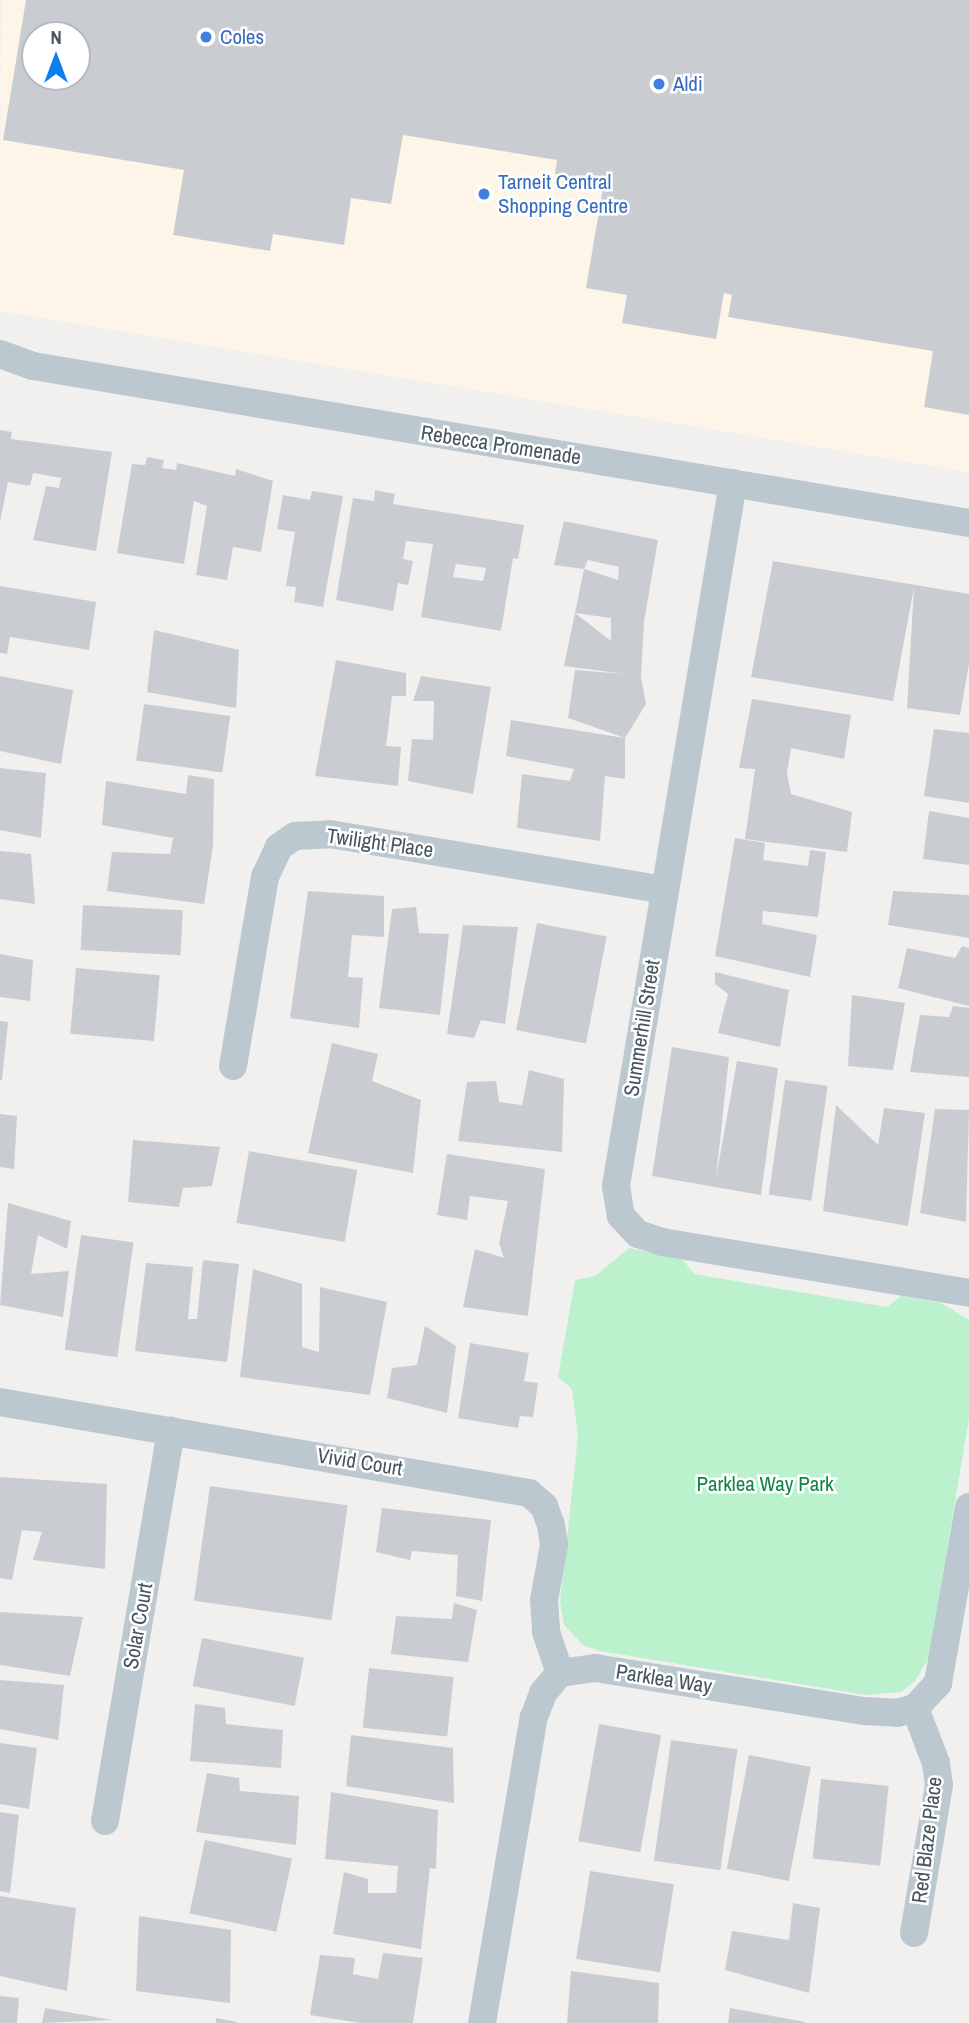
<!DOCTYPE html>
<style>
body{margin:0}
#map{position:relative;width:969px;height:2023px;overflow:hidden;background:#f2efef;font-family:"Archivo Narrow",sans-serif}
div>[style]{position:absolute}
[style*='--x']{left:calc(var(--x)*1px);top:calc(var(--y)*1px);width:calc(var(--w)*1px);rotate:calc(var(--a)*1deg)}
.commercial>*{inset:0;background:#fdf6e8}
.green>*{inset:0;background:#bbf2cd}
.building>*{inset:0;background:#c9cdd2;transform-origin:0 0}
.minor>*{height:28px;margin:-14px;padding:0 14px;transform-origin:14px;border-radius:14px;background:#bcc8cf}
.dots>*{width:19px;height:19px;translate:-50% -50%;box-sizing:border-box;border:4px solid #fff;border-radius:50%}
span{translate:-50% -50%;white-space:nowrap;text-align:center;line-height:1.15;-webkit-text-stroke:5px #fff;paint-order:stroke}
.shop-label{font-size:21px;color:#366cbe}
.left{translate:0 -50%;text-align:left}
.street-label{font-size:21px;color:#46545e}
.park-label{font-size:21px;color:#118544}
.north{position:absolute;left:21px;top:21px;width:70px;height:70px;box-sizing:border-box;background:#fff;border:2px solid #b5bbbf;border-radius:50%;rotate:0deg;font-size:19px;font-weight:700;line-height:28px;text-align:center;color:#46545e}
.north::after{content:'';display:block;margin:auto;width:24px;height:32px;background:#0d7eee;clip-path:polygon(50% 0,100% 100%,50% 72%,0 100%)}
</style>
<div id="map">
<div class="commercial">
<i style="clip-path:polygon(evenodd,1px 0,969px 0,969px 472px,0 311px,1px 0,35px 35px,77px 35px,77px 77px,35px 77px,35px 35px)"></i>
</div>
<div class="green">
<i style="clip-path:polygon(629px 1248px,683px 1260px,694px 1274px,887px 1307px,901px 1296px,941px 1303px,969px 1320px,969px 1418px,929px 1657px,915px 1681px,901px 1692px,866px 1695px,600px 1651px,583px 1645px,564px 1625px,560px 1602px,578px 1437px,572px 1389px,558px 1377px,575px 1280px,595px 1276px)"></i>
</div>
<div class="building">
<i style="clip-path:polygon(evenodd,26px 0,969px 0,969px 415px,924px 407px,933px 351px,728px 317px,732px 295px,724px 293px,716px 339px,622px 323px,627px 295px,586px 288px,604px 182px,555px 174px,557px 160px,403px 135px,391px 204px,351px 198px,344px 245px,273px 234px,270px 251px,173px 235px,184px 170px,3px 140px,26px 0,35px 35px,77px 35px,77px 77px,35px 77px,35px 35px)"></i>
<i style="clip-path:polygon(0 430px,12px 432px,11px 439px,112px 452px,96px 551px,33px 540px,46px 486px,59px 488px,61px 478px,33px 473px,30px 486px,8px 482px,0 522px)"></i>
<i style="clip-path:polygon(147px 457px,164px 460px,162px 468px,176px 470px,177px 463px,235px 476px,236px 469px,273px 481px,261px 552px,233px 547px,227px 580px,196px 575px,207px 506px,194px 501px,184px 564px,117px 553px,132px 464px,145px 465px)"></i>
<i style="clip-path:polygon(evenodd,375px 490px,395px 494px,393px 504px,524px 525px,518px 559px,513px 558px,501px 631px,421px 617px,433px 544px,406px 541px,403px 559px,413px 561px,408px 585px,398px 583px,393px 611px,336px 600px,353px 498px,374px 501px,375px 490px,456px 564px,486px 568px,483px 581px,453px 577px,456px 564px)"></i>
<i style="clip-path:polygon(312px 491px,343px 496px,323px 607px,294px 602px,296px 587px,286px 586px,295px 532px,277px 529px,283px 495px,310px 500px)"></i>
<i style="clip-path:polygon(564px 521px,658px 540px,644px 622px,641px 677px,646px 704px,625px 738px,568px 718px,575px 670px,625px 674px,564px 666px,575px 613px,611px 641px,611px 618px,575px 613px,584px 569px,618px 580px,619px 567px,588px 560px,584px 569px,554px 565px)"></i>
<i style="clip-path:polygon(773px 561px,969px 594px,969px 664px,960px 715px,907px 708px,914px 587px,893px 701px,751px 677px)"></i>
<i style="clip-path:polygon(0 586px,96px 602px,89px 650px,10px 637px,7px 654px,0 653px)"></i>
<i style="clip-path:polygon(154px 630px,239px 650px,236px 708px,147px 692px)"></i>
<i style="clip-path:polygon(336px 660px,406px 673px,406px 696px,392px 696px,386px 746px,401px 747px,398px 786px,315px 776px)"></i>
<i style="clip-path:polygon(0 676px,73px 690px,61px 764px,0 751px)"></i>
<i style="clip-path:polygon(421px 676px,491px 687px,473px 794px,408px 781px,412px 739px,433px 740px,434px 701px,413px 701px)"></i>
<i style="clip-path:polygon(752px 699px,851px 715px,844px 759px,791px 748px,787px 773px,791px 794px,852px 812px,847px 852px,745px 839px,755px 769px,739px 768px)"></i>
<i style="left:144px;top:704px;width:87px;height:57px;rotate:8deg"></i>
<i style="clip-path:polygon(511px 720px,625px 738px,625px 779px,605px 776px,600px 841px,517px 828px,522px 774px,570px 781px,574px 769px,506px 756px)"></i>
<i style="clip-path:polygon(934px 729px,969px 733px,969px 803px,924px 796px)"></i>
<i style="clip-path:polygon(0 768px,46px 773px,41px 838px,0 830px)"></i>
<i style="clip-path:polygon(188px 775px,214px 779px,213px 846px,204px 904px,107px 891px,112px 852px,170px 854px,173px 838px,102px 825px,106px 781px,186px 794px)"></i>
<i style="clip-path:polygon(929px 811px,969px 818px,969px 865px,923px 859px)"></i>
<i style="clip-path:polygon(735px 838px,765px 843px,763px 860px,808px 866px,810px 850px,826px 852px,818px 917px,763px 911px,762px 924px,817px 935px,810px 977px,715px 956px)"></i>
<i style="clip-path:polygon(0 851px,31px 854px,35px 904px,0 899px)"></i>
<i style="clip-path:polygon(308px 891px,384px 896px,384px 937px,352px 935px,348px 977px,363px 978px,359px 1028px,290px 1018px)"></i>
<i style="clip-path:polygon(893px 891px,969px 895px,969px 938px,888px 925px)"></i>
<i style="left:83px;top:905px;width:100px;height:45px;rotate:3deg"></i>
<i style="clip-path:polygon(416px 907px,419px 933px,449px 934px,440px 1015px,379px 1008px,392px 909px)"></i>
<i style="left:537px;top:923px;width:71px;height:109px;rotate:11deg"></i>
<i style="clip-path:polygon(463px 925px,518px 927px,505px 1024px,481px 1020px,474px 1038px,447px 1034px)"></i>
<i style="clip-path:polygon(962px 946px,969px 948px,969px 1006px,898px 988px,907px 948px,955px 958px)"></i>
<i style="clip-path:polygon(0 954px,33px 960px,30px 1001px,0 997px)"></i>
<i style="left:76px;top:968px;width:84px;height:66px;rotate:5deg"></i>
<i style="clip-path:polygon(715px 972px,789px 990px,780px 1047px,718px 1033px,728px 994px,715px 984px)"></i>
<i style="clip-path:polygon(852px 995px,905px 1003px,893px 1070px,848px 1066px)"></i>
<i style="clip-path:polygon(953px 1006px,969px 1008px,969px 1077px,910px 1072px,920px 1015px,949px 1017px)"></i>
<i style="clip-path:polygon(0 1021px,8px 1022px,2px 1080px,0 1080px)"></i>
<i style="clip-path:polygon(332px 1043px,378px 1054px,372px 1081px,421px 1100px,413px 1173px,308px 1153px)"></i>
<i style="clip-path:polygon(672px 1047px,729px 1057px,716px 1178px,737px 1061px,778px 1068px,761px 1195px,652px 1176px)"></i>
<i style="clip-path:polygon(529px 1070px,564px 1079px,562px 1152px,458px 1141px,467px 1082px,496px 1081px,499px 1102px,522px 1105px)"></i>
<i style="left:785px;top:1080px;width:43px;height:116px;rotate:8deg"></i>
<i style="clip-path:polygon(836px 1105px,878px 1145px,884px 1108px,925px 1113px,908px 1226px,823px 1211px)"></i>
<i style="clip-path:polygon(935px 1109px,969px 1110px,966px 1222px,920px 1213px)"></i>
<i style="clip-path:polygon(0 1114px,17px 1116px,14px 1169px,0 1167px)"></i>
<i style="clip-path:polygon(133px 1140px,220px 1147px,212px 1186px,183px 1188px,179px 1207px,128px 1202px)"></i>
<i style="left:249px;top:1151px;width:110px;height:73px;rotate:10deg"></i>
<i style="clip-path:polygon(447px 1154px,545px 1169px,528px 1316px,463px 1307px,475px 1249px,504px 1258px,499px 1243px,508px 1201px,470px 1196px,467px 1220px,437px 1215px)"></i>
<i style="clip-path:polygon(8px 1203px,71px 1221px,67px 1249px,38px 1235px,31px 1274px,69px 1271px,63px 1317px,0 1305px)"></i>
<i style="left:81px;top:1235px;width:53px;height:116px;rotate:8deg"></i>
<i style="clip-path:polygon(203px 1260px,239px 1264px,227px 1362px,135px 1351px,146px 1263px,193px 1267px,188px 1319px,197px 1319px)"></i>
<i style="clip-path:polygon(253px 1269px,302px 1284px,302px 1347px,319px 1352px,320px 1287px,387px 1302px,370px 1395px,240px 1377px)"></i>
<i style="clip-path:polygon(425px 1326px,456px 1346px,447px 1413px,387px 1398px,392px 1368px,417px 1365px)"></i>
<i style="clip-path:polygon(470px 1343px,529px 1353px,524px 1381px,538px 1383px,533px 1417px,520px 1416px,518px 1428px,458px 1418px)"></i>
<i style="clip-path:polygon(0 1477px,107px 1484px,105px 1569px,33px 1560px,42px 1532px,22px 1530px,12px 1580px,0 1578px)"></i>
<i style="left:210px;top:1486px;width:139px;height:116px;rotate:8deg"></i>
<i style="clip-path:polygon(382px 1508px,491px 1520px,482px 1601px,456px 1596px,458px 1555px,412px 1551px,410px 1560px,376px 1552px)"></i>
<i style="clip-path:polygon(454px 1603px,477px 1610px,468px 1662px,391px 1654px,396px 1616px,452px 1619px)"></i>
<i style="clip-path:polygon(0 1612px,83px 1617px,70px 1676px,0 1665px)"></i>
<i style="left:202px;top:1638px;width:104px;height:49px;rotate:11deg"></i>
<i style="left:369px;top:1668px;width:85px;height:60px;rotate:6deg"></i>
<i style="clip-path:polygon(0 1680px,64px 1685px,58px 1740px,0 1729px)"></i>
<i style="clip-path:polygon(195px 1704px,225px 1708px,226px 1724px,283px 1730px,281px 1768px,190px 1761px)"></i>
<i style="left:599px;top:1724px;width:63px;height:119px;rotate:10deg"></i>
<i style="clip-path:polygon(351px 1735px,453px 1748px,454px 1803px,346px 1786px)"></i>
<i style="left:671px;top:1740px;width:67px;height:122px;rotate:8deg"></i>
<i style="clip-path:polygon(0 1743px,37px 1748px,29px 1809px,0 1804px)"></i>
<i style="left:749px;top:1755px;width:63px;height:116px;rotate:11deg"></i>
<i style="clip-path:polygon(207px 1773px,239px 1778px,240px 1791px,299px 1796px,296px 1845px,196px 1832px)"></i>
<i style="left:821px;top:1779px;width:68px;height:80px;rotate:6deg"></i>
<i style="clip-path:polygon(331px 1792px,438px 1810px,436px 1869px,430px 1868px,421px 1949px,333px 1934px,344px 1872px,368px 1879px,368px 1893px,396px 1893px,398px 1866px,325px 1859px)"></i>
<i style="clip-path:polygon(0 1812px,19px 1815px,10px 1893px,0 1891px)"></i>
<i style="left:205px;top:1840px;width:89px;height:75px;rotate:12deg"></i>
<i style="left:590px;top:1871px;width:85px;height:89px;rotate:9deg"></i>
<i style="clip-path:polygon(0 1896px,76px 1908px,67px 1991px,0 1976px)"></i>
<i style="clip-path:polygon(793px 1903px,820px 1908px,809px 1993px,725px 1970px,732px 1931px,789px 1940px)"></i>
<i style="clip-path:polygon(139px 1916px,231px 1930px,230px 2003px,136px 1991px)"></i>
<i style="clip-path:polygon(383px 1953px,423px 1958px,413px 2023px,360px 2023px,310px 2015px,320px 1955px,355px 1958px,353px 1974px,378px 1979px)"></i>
<i style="clip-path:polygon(571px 1971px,659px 1983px,658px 2023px,567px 2023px)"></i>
<i style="clip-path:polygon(0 1996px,19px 1998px,17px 2023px,0 2023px)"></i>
<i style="clip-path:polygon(45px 2008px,112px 2020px,42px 2023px)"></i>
<i style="clip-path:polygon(730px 2008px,805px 2022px,805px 2023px,728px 2023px)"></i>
<i style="clip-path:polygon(216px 2018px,237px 2022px,237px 2023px,216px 2023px)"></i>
</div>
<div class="minor">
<i style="--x:0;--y:354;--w:35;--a:20"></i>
<i style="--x:33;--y:366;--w:949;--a:9.52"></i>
<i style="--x:733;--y:483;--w:713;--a:99.45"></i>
<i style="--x:616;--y:1186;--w:30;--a:81"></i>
<i style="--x:621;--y:1216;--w:25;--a:47"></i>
<i style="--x:638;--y:1234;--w:25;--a:18"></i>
<i style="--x:662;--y:1242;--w:311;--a:9.4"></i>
<i style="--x:233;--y:1066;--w:192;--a:-80.4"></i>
<i style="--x:265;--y:877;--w:33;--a:-65"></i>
<i style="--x:279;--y:847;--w:19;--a:-35"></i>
<i style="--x:295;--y:836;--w:35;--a:-3"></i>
<i style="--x:330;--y:834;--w:339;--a:9.5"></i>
<i style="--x:0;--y:1402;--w:537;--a:9.76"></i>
<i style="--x:529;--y:1493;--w:20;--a:41"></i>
<i style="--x:544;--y:1506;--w:20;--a:70"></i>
<i style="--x:551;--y:1525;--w:20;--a:81"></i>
<i style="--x:554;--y:1545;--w:56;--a:100.3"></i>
<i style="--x:544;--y:1600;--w:32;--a:86"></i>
<i style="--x:546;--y:1632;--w:43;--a:71.1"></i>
<i style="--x:105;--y:1821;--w:396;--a:-80.4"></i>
<i style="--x:914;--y:1933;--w:150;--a:-80.4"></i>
<i style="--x:939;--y:1785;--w:22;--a:-98"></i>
<i style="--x:936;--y:1763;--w:59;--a:-110.9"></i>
<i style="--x:482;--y:2023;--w:310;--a:-80.4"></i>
<i style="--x:534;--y:1717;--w:26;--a:-69"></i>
<i style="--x:543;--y:1693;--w:26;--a:-50"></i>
<i style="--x:560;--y:1673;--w:35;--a:-8"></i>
<i style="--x:595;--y:1668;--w:272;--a:9.1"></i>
<i style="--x:864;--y:1711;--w:33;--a:3"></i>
<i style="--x:897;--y:1713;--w:19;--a:-16"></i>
<i style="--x:915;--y:1708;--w:34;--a:-47"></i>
<i style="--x:938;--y:1683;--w:179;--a:-80"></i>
</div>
<div class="dots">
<i style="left:206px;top:37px;background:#3f7fe0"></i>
<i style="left:659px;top:84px;background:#3f7fe0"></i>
<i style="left:484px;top:194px;background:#3f7fe0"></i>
</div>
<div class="shop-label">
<span class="left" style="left:220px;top:37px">Coles</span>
<span class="left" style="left:673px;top:84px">Aldi</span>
<span class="left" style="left:498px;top:194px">Tarneit Central<br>Shopping Centre</span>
</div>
<div class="street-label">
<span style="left:501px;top:445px;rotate:9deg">Rebecca Promenade</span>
<span style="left:380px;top:843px;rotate:8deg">Twilight Place</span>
<span style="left:642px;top:1028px;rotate:-81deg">Summerhill Street</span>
<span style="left:360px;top:1462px;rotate:9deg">Vivid Court</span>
<span style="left:138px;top:1626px;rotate:-80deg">Solar Court</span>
<span style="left:664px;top:1679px;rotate:9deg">Parklea Way</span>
<span style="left:927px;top:1840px;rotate:-83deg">Red Blaze Place</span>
</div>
<div class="park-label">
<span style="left:765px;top:1484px">Parklea Way Park</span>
</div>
<div class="north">N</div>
</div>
